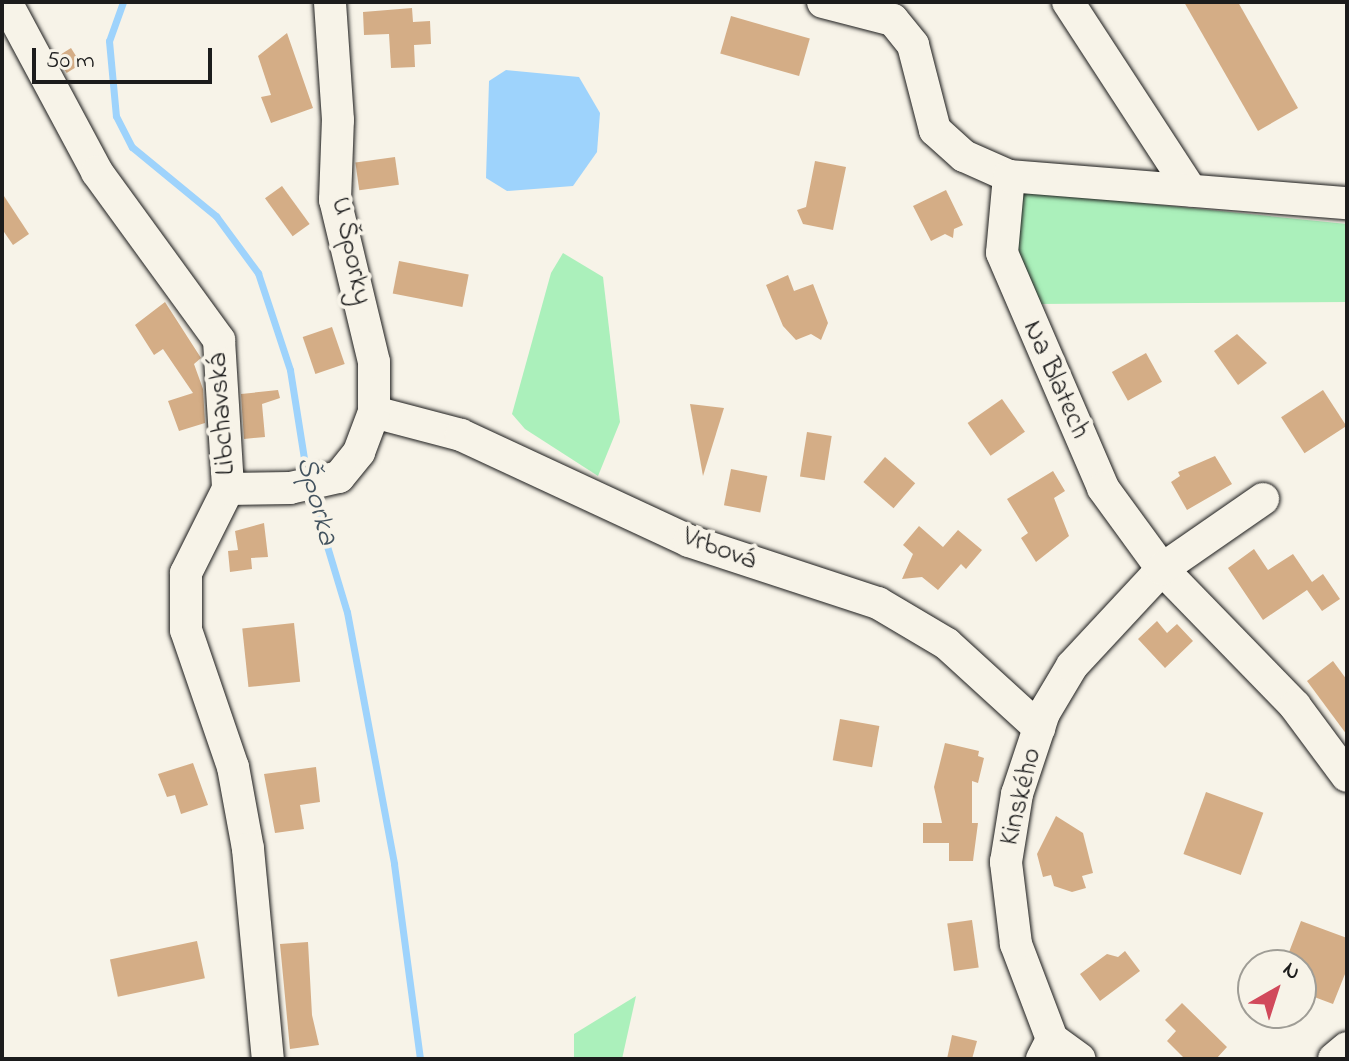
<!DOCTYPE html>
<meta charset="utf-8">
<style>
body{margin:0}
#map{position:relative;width:1349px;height:1061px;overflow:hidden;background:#f7f3e8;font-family:"Indie Flower",sans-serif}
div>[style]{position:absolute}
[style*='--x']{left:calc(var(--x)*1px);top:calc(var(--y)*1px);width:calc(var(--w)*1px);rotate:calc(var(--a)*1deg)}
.green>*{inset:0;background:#abf0bb}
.water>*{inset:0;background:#9ed3fc}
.stream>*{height:7px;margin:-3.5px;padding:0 3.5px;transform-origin:3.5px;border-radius:3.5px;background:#9ed3fc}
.building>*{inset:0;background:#d4ad86;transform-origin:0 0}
.roads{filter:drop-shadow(0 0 2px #1c1c1c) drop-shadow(0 0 2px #1c1c1c)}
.minor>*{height:32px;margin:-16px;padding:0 16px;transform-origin:16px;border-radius:16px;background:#f7f3e8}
span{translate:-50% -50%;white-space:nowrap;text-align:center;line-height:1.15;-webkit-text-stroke:8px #f7f3e8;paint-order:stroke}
.street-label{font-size:28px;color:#1c1c1c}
.water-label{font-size:30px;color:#43535f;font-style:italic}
.frame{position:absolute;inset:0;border:4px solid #1c1c1c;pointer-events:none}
.north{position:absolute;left:1237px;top:949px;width:80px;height:80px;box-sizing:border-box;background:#f7f3e8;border:2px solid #9f9d96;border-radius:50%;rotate:39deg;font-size:22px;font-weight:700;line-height:32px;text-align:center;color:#1c1c1c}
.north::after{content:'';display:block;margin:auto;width:28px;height:36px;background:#d1495b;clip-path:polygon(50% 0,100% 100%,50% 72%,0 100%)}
.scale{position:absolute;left:32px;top:48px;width:180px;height:36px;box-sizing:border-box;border:4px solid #1c1c1c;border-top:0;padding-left:10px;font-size:24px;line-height:28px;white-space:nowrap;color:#1c1c1c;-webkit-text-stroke:6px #f7f3e8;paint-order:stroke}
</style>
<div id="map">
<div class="green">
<i style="clip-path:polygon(1023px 191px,1347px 224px,1347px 302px,1036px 304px,1016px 242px)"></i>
<i style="clip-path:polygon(563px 253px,603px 277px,620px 422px,598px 476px,525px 429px,512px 414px,551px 273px)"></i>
<i style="clip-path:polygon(636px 996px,622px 1059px,574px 1059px,574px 1034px)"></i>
</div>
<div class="water">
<i style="clip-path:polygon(506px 70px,579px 77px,600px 113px,597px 152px,573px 186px,507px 191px,486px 178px,489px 81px)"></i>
</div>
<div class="stream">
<i style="--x:123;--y:2;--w:41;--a:109.7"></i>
<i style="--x:109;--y:41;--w:75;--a:84.7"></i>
<i style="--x:116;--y:116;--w:35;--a:63"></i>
<i style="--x:132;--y:147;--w:109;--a:39.4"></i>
<i style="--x:216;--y:216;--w:71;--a:53.6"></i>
<i style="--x:258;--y:273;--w:102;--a:71.7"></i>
<i style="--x:290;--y:370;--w:108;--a:81"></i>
<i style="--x:311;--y:493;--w:124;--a:73.2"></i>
<i style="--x:347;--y:612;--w:256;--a:79.4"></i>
<i style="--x:394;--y:864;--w:197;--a:82.4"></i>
</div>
<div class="building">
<i style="clip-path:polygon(1184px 2px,1238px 2px,1298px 108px,1258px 131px)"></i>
<i style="clip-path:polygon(412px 8px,413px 22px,430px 21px,431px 44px,414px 45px,415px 67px,391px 68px,389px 34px,364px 35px,363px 12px)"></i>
<i style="left:731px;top:16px;width:82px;height:39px;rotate:16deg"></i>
<i style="clip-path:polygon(287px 33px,313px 108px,271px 123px,261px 97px,271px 95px,258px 56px)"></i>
<i style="left:71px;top:48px;width:19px;height:17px;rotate:58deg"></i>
<i style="left:395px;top:157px;width:28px;height:40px;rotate:82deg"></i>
<i style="clip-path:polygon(815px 161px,846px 167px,833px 230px,803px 224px,797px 210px,806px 207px)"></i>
<i style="left:282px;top:186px;width:47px;height:21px;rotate:54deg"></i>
<i style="clip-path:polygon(946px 190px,963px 225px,954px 229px,953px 238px,945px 234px,931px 241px,913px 206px)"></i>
<i style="clip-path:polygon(2px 193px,29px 234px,13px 245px,2px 229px)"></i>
<i style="left:399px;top:261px;width:71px;height:33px;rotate:11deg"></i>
<i style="clip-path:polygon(788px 275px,794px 291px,813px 284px,828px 323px,821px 340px,811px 334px,796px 340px,783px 326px,766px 285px)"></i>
<i style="clip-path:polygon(165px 302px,201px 358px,194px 364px,203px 389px,205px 423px,179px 431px,168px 401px,193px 393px,163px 349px,154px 355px,135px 325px)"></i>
<i style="left:332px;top:327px;width:39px;height:31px;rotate:71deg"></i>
<i style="clip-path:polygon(1237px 334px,1267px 363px,1238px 385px,1214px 351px)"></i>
<i style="left:1146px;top:353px;width:33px;height:39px;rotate:61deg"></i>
<i style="clip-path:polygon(278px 390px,280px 398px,262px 404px,265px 437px,244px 439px,241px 394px)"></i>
<i style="left:1323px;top:390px;width:43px;height:50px;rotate:57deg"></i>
<i style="left:1002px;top:399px;width:40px;height:42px;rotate:55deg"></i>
<i style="clip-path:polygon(690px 404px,724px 408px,703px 476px)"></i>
<i style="left:807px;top:432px;width:25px;height:45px;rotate:9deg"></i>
<i style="clip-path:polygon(1215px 456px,1232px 484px,1187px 510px,1171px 482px,1180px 476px,1178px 472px)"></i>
<i style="left:885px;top:457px;width:40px;height:33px;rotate:41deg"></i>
<i style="left:731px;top:469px;width:37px;height:37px;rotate:11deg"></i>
<i style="clip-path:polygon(1053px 471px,1065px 491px,1054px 498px,1069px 536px,1036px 562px,1021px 538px,1028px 533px,1007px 499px)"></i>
<i style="clip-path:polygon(264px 523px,268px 557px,251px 558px,252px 569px,230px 572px,228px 551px,238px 550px,235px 531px)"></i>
<i style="clip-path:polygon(919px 526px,943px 547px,958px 530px,982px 550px,966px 569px,961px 564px,938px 590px,922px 577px,902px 579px,913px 554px,903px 545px)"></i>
<i style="clip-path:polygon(1254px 549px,1268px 570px,1293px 554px,1312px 582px,1323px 574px,1340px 599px,1322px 611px,1307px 590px,1263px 620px,1228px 568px)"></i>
<i style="clip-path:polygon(1157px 621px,1167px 633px,1177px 624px,1193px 641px,1165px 668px,1138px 639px)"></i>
<i style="left:294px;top:623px;width:59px;height:52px;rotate:84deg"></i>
<i style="clip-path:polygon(1333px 661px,1347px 680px,1347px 735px,1307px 681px)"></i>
<i style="left:840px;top:719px;width:40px;height:42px;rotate:10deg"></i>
<i style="clip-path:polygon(945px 743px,979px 751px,978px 756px,984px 758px,978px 783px,972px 781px,972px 823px,978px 823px,973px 861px,949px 861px,949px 843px,923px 843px,923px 823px,942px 823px,934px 787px)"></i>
<i style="clip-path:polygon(193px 763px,208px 805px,181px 814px,175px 795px,167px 797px,158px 774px)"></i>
<i style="clip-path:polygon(316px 767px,320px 802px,300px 805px,304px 829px,275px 833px,264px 774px)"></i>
<i style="left:1206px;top:792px;width:61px;height:66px;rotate:20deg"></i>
<i style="clip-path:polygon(1056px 816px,1083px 833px,1093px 873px,1082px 876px,1086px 888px,1072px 892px,1054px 886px,1051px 875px,1043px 877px,1037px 854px)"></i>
<i style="left:972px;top:920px;width:48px;height:25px;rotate:82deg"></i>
<i style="clip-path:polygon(1301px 921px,1347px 938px,1347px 969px,1333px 1004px,1301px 992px,1301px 965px,1284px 965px)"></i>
<i style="left:197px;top:941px;width:38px;height:89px;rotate:78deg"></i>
<i style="clip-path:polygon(308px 942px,312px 1015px,319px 1045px,290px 1049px,280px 944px)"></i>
<i style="clip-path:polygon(1125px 951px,1140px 971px,1100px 1001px,1080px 974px,1107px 954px,1118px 957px)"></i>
<i style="clip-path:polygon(1182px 1003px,1227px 1047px,1216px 1059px,1185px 1059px,1167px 1041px,1176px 1031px,1165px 1020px)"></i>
<i style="clip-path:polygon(952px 1035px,977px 1041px,972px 1059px,947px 1059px)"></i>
</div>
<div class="roads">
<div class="minor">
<i style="--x:6;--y:2;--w:193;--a:61.8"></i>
<i style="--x:97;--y:172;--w:208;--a:54"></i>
<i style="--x:219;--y:340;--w:149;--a:86.5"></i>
<i style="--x:228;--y:489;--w:94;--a:116.6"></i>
<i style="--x:186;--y:573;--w:57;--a:90"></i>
<i style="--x:186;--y:630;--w:145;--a:71.1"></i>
<i style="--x:233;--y:767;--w:83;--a:79.6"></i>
<i style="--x:248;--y:849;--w:211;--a:84.6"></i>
<i style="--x:823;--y:2;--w:72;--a:14.4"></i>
<i style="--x:893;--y:20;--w:32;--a:51"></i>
<i style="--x:913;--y:45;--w:88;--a:75.5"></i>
<i style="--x:935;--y:130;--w:39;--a:42"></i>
<i style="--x:964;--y:156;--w:49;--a:24"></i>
<i style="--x:1009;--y:176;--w:77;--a:95.2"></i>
<i style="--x:1002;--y:253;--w:256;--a:66.7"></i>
<i style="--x:1103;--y:488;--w:100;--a:53.9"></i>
<i style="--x:1162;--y:569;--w:191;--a:45.8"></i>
<i style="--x:1295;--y:706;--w:87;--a:53.4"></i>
<i style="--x:1068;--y:2;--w:225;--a:56.9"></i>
<i style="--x:1009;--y:176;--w:339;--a:4.6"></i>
<i style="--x:374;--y:412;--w:90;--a:14.8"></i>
<i style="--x:461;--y:435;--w:251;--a:24.9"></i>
<i style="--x:689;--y:541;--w:199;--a:18.2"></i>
<i style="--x:878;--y:603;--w:80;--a:30.7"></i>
<i style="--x:947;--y:644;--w:125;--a:42.4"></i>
<i style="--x:228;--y:489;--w:62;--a:-0.9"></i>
<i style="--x:290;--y:488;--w:50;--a:-12.7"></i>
<i style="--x:339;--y:477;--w:32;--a:-51"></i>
<i style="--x:359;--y:452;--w:43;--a:-69.4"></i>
<i style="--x:374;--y:412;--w:50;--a:-90"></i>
<i style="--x:374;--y:362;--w:167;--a:-103.5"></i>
<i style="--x:335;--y:200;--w:80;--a:-87.9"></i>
<i style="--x:338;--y:120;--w:118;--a:-93.9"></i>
<i style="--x:1052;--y:1039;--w:34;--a:36"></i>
<i style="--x:1042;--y:1059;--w:22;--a:-63"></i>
<i style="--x:1052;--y:1039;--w:102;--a:-110.8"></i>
<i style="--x:1016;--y:944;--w:83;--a:-97"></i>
<i style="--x:1006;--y:862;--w:69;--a:-80.8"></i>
<i style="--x:1017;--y:794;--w:85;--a:-71.6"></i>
<i style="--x:1044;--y:713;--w:55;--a:-59.2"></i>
<i style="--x:1072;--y:666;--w:132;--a:-47.1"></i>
<i style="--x:1162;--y:569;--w:123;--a:-34.7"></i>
<i style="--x:1334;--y:1059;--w:17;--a:-40"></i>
</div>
</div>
<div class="street-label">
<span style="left:350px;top:251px;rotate:78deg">U Šporky</span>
<span style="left:1055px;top:380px;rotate:66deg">Na Blatech</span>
<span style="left:223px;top:414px;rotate:-94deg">Libchavská</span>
<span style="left:719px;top:550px;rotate:20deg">Vrbová</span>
<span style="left:1022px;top:797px;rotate:-76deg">Kinského</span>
</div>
<div class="water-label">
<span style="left:316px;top:501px;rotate:75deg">Šporka</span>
</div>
<div class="frame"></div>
<div class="north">N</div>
<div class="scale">50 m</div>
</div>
